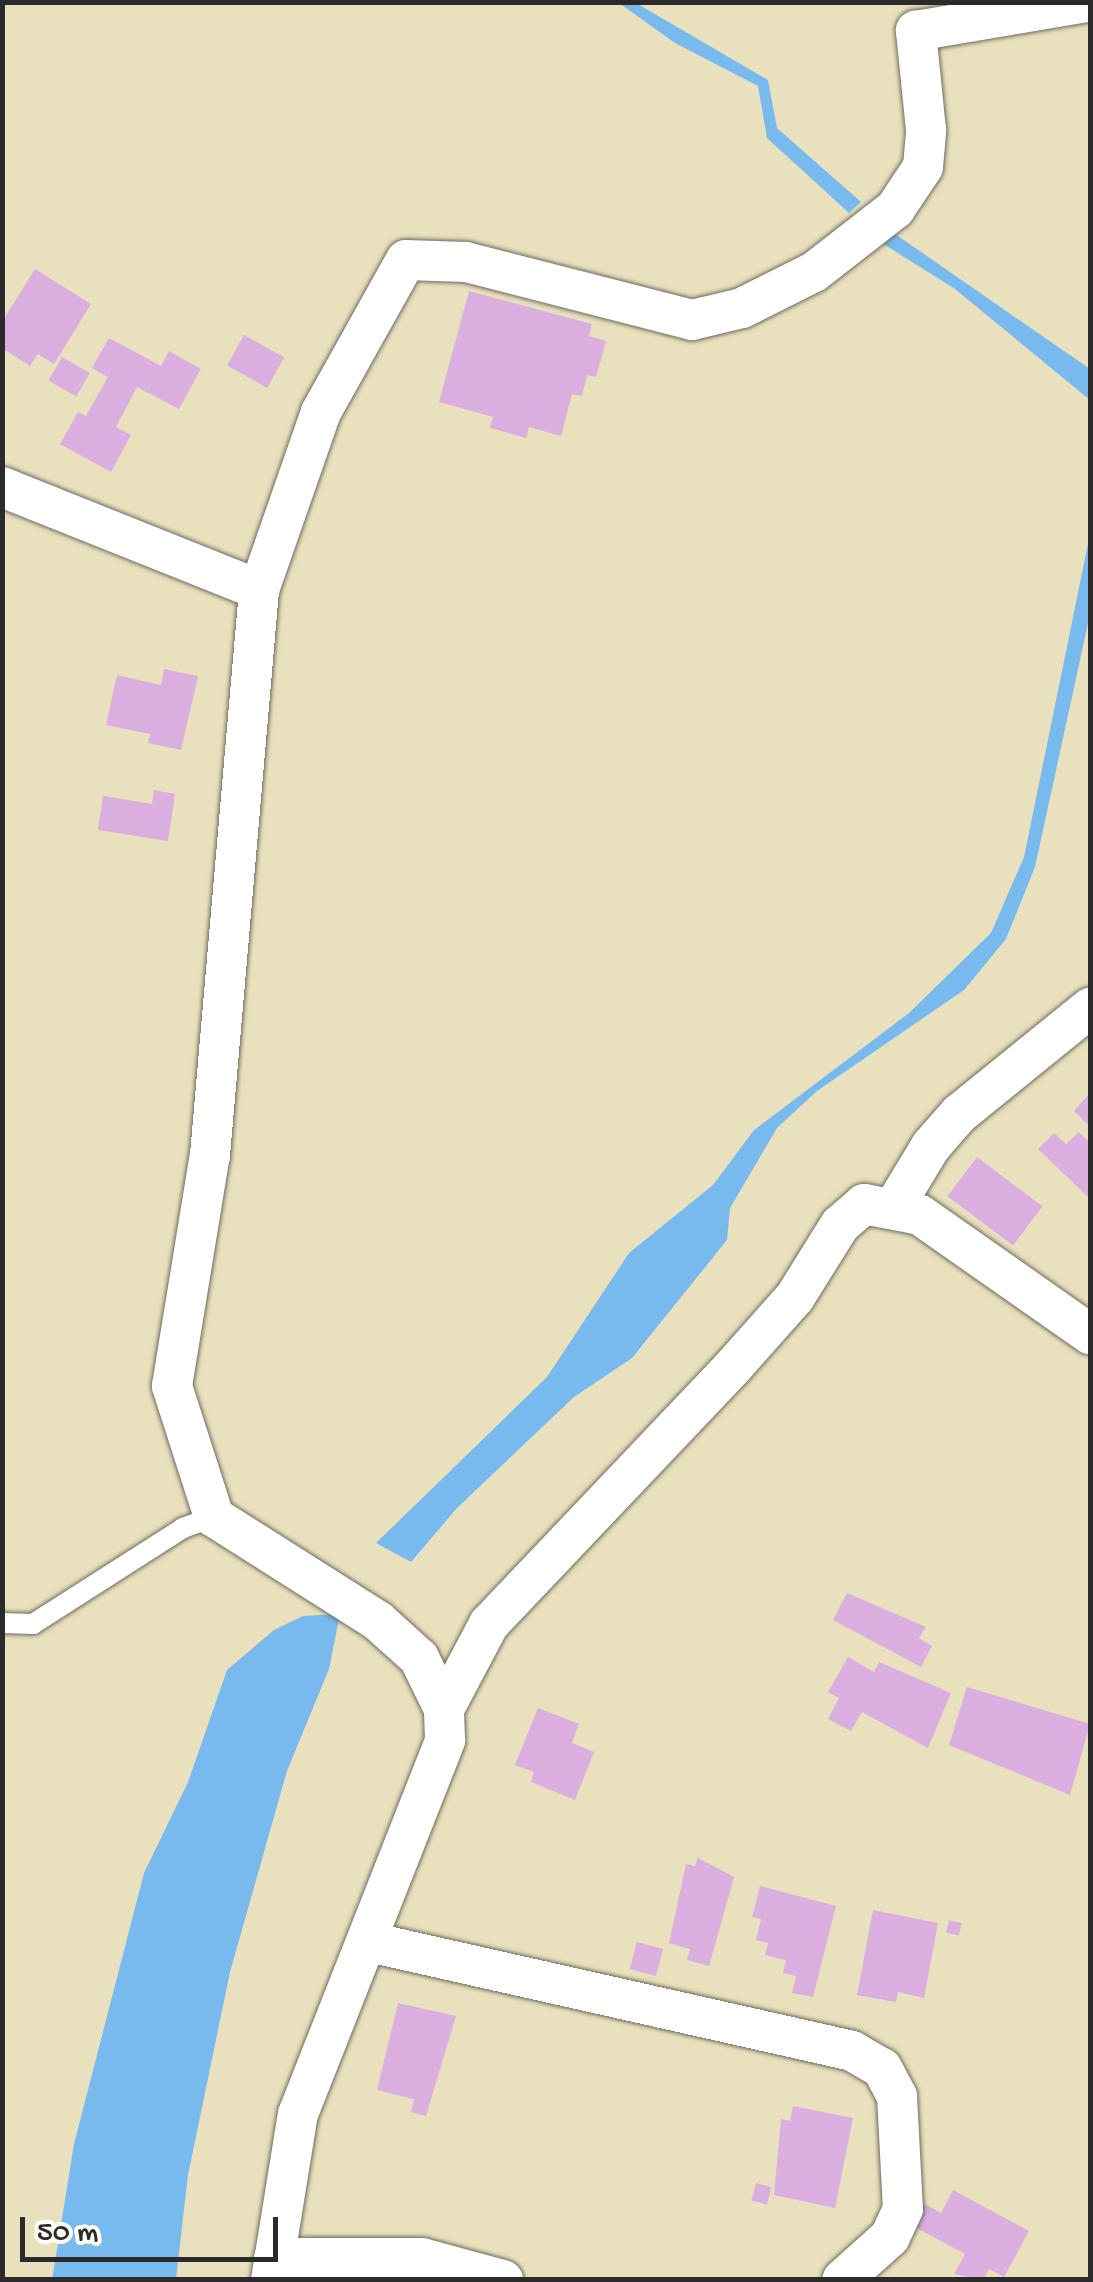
<!DOCTYPE html>
<style>
body{margin:0}
#map{position:relative;width:1093px;height:2282px;overflow:hidden;background:#e9e1bd;font-family:"Gochi Hand",sans-serif}
div>[style]{position:absolute}
[style*='--x']{left:calc(var(--x)*1px);top:calc(var(--y)*1px);width:calc(var(--w)*1px);rotate:calc(var(--a)*1deg)}
.water>*{inset:0;background:#79baee}
.building>*{inset:0;background:#daaedf;transform-origin:0 0}
.roads{filter:drop-shadow(0 0 2px #6e6b5e) drop-shadow(0 0 2px #6e6b5e)}
.service>*{height:20px;margin:-10px;padding:0 10px;transform-origin:10px;border-radius:10px;background:#fff}
.minor>*{height:40px;margin:-20px;padding:0 20px;transform-origin:20px;border-radius:20px;background:#fff}
span{translate:-50% -50%;white-space:nowrap;text-align:center;line-height:1.15;-webkit-text-stroke:8px #fdfcf7;paint-order:stroke}
.frame{position:absolute;inset:0;border:5px solid #2b2b2b;pointer-events:none}
.scale{position:absolute;left:20px;top:2217px;width:258px;height:45px;box-sizing:border-box;border:5px solid #2b2b2b;border-top:0;padding-left:12px;font-size:30px;line-height:35px;white-space:nowrap;color:#2b2b2b;-webkit-text-stroke:8px #fdfcf7;paint-order:stroke}
</style>
<div id="map">
<div class="water">
<i style="clip-path:polygon(619px 3px,636px 3px,768px 80px,777px 128px,861px 202px,849px 213px,767px 138px,758px 86px,675px 43px)"></i>
<i style="clip-path:polygon(885px 227px,1090px 369px,1090px 400px,955px 289px,874px 238px)"></i>
<i style="clip-path:polygon(1090px 534px,1090px 614px,1035px 867px,1006px 939px,964px 990px,817px 1091px,777px 1128px,730px 1208px,727px 1240px,632px 1358px,574px 1397px,457px 1508px,411px 1562px,376px 1543px,547px 1377px,629px 1253px,713px 1185px,754px 1130px,909px 1013px,991px 933px,1024px 857px)"></i>
<i style="clip-path:polygon(340px 1614px,329px 1669px,287px 1771px,230px 1972px,188px 2175px,176px 2279px,52px 2280px,74px 2144px,144px 1873px,188px 1782px,227px 1670px,274px 1630px,303px 1616px)"></i>
</div>
<div class="building">
<i style="clip-path:polygon(35px 269px,91px 304px,54px 364px,38px 354px,30px 366px,2px 348px,2px 322px)"></i>
<i style="clip-path:polygon(469px 291px,592px 324px,589px 336px,606px 341px,596px 377px,587px 375px,582px 396px,572px 394px,561px 436px,529px 427px,526px 438px,490px 428px,493px 417px,439px 402px)"></i>
<i style="left:244px;top:335px;width:46px;height:35px;rotate:29deg"></i>
<i style="clip-path:polygon(109px 338px,161px 366px,169px 351px,201px 369px,179px 409px,137px 387px,116px 427px,131px 435px,111px 472px,60px 444px,78px 412px,86px 416px,108px 377px,92px 368px)"></i>
<i style="left:62px;top:357px;width:32px;height:27px;rotate:30deg"></i>
<i style="clip-path:polygon(164px 669px,198px 676px,181px 750px,148px 743px,150px 734px,106px 725px,117px 675px,161px 685px)"></i>
<i style="clip-path:polygon(154px 790px,175px 794px,168px 841px,98px 830px,103px 796px,152px 804px)"></i>
<i style="clip-path:polygon(1090px 1093px,1090px 1127px,1074px 1111px)"></i>
<i style="clip-path:polygon(1079px 1132px,1090px 1143px,1090px 1199px,1038px 1149px,1054px 1133px,1066px 1144px)"></i>
<i style="left:977px;top:1157px;width:82px;height:49px;rotate:37deg"></i>
<i style="clip-path:polygon(847px 1593px,926px 1627px,919px 1638px,932px 1646px,921px 1667px,833px 1620px)"></i>
<i style="clip-path:polygon(848px 1657px,874px 1672px,879px 1662px,951px 1693px,928px 1748px,862px 1712px,851px 1731px,828px 1719px,839px 1698px,828px 1692px)"></i>
<i style="clip-path:polygon(967px 1687px,1090px 1724px,1070px 1795px,949px 1745px)"></i>
<i style="clip-path:polygon(538px 1708px,579px 1724px,572px 1743px,594px 1752px,575px 1800px,531px 1782px,534px 1772px,515px 1765px)"></i>
<i style="clip-path:polygon(698px 1858px,734px 1877px,709px 1966px,687px 1960px,690px 1949px,669px 1943px,686px 1864px,695px 1866px)"></i>
<i style="clip-path:polygon(760px 1886px,836px 1906px,813px 1997px,792px 1993px,796px 1976px,783px 1973px,786px 1960px,765px 1955px,768px 1943px,756px 1940px,761px 1919px,752px 1917px)"></i>
<i style="clip-path:polygon(873px 1910px,938px 1923px,924px 1998px,898px 1992px,896px 2002px,857px 1995px)"></i>
<i style="left:949px;top:1920px;width:13px;height:13px;rotate:13deg"></i>
<i style="left:637px;top:1942px;width:27px;height:28px;rotate:15deg"></i>
<i style="clip-path:polygon(398px 2003px,456px 2016px,426px 2116px,411px 2112px,414px 2099px,377px 2090px)"></i>
<i style="clip-path:polygon(793px 2106px,853px 2118px,835px 2208px,774px 2195px,781px 2119px,790px 2121px)"></i>
<i style="left:756px;top:2183px;width:16px;height:18px;rotate:15deg"></i>
<i style="clip-path:polygon(953px 2190px,1029px 2231px,1004px 2277px,989px 2269px,983px 2280px,954px 2274px,965px 2254px,911px 2225px,923px 2203px,941px 2213px)"></i>
</div>
<div class="roads">
<div class="service">
<i style="--x:2;--y:1623;--w:31;--a:2"></i>
<i style="--x:33;--y:1624;--w:178;--a:-32.6"></i>
<i style="--x:183;--y:1528;--w:33;--a:-20"></i>
</div>
<div class="minor">
<i style="--x:2;--y:487;--w:277;--a:21.8"></i>
<i style="--x:894;--y:1207;--w:71;--a:-58.8"></i>
<i style="--x:931;--y:1146;--w:43;--a:-48.8"></i>
<i style="--x:959;--y:1114;--w:169;--a:-39"></i>
<i style="--x:444;--y:1709;--w:96;--a:-62.1"></i>
<i style="--x:489;--y:1624;--w:353;--a:-46.5"></i>
<i style="--x:732;--y:1368;--w:95;--a:-48.4"></i>
<i style="--x:795;--y:1297;--w:85;--a:-58"></i>
<i style="--x:840;--y:1225;--w:32;--a:-41"></i>
<i style="--x:864;--y:1204;--w:57;--a:11.1"></i>
<i style="--x:920;--y:1215;--w:208;--a:35"></i>
<i style="--x:369;--y:1942;--w:495;--a:12.7"></i>
<i style="--x:852;--y:2051;--w:34;--a:30"></i>
<i style="--x:882;--y:2068;--w:32;--a:62"></i>
<i style="--x:897;--y:2096;--w:113;--a:87"></i>
<i style="--x:903;--y:2209;--w:31;--a:115"></i>
<i style="--x:890;--y:2237;--w:64;--a:138.1"></i>
<i style="--x:274;--y:2258;--w:148;--a:0"></i>
<i style="--x:422;--y:2258;--w:84;--a:15.2"></i>
<i style="--x:271;--y:2280;--w:168;--a:-80.8"></i>
<i style="--x:298;--y:2114;--w:402;--a:-68.5"></i>
<i style="--x:445;--y:1740;--w:31;--a:-92"></i>
<i style="--x:444;--y:1709;--w:57;--a:-116.1"></i>
<i style="--x:419;--y:1658;--w:55;--a:-137.9"></i>
<i style="--x:378;--y:1621;--w:194;--a:-147.6"></i>
<i style="--x:214;--y:1517;--w:138;--a:-107.8"></i>
<i style="--x:172;--y:1386;--w:234;--a:-80.7"></i>
<i style="--x:210;--y:1155;--w:567;--a:-85.04"></i>
<i style="--x:259;--y:590;--w:188;--a:-70.8"></i>
<i style="--x:321;--y:412;--w:174;--a:-60.8"></i>
<i style="--x:406;--y:260;--w:60;--a:1.9"></i>
<i style="--x:466;--y:262;--w:233;--a:14.4"></i>
<i style="--x:692;--y:320;--w:51;--a:-13.5"></i>
<i style="--x:742;--y:308;--w:80;--a:-26.6"></i>
<i style="--x:814;--y:272;--w:103;--a:-37.9"></i>
<i style="--x:895;--y:209;--w:50;--a:-56.3"></i>
<i style="--x:923;--y:167;--w:37;--a:-85"></i>
<i style="--x:926;--y:130;--w:100;--a:-95.8"></i>
<i style="--x:916;--y:31;--w:174;--a:-9.6"></i>
</div>
</div>
<div class="frame"></div>
<div class="scale">50 m</div>
</div>
